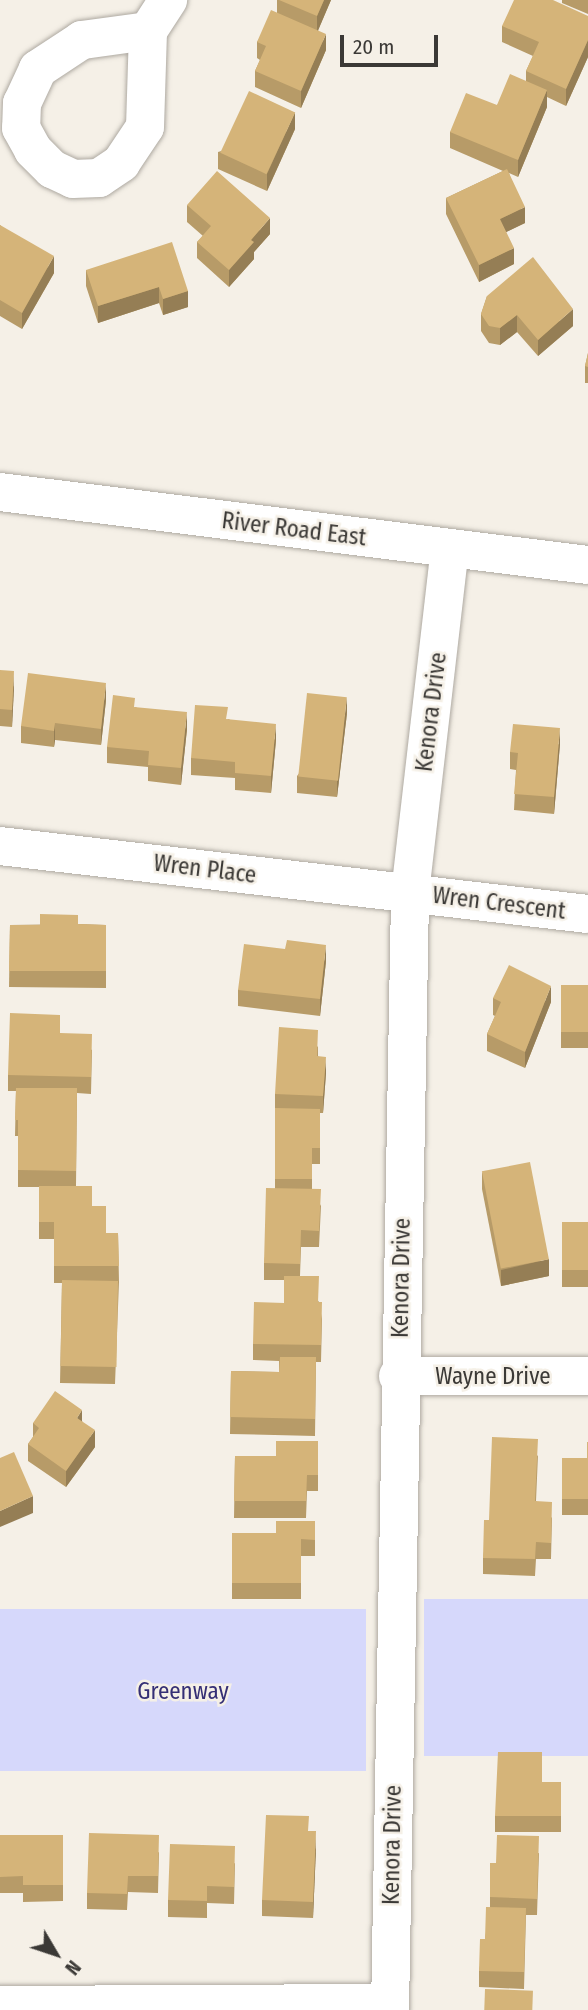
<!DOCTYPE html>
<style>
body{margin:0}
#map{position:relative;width:588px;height:2010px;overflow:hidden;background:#f5f0e7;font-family:"Fira Sans Condensed",sans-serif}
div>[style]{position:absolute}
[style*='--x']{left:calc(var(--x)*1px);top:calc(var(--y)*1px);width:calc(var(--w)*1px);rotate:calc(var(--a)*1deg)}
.green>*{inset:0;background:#d6d8fb;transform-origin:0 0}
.roads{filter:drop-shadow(0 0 2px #aea9a1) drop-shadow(0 0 2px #aea9a1)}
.street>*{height:38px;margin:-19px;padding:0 19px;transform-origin:19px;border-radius:19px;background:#fff}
.secondary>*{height:38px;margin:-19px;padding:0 19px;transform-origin:19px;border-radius:19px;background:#fff}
.wall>*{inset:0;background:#b79b68;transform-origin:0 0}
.shaded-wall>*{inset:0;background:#957e55}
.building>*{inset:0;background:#d5b479;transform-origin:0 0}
span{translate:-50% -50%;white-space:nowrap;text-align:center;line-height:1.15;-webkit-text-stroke:5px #f5f0e7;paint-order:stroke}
.street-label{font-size:23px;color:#3b3936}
.park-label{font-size:23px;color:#352f75}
.north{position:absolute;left:21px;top:1919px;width:70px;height:70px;-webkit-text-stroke:5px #f5f0e7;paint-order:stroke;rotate:129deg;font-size:19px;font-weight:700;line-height:28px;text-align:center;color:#3b3936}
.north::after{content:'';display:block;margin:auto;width:24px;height:32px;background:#3b3936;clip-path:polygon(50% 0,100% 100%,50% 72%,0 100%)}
.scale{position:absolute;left:340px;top:35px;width:98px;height:32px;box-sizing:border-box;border:4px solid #3b3936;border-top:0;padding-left:9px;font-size:21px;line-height:24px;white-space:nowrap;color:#3b3936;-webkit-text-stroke:5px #f5f0e7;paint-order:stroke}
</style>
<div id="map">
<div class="green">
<i style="left:424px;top:1599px;width:164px;height:157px"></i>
<i style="left:366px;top:1609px;width:162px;height:366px;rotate:90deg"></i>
</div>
<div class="roads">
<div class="street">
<i style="--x:148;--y:31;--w:67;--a:172.2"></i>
<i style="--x:82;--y:40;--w:53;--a:146.6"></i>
<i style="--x:38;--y:69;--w:38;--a:115"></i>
<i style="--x:22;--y:103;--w:25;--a:92"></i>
<i style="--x:21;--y:128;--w:25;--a:61"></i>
<i style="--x:33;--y:150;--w:27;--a:45"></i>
<i style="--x:52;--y:169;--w:23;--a:25"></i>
<i style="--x:73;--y:179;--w:26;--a:-2"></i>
<i style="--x:99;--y:178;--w:27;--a:-34"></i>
<i style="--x:121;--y:163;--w:43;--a:-56.3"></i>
<i style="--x:145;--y:127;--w:96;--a:-88.2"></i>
<i style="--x:148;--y:31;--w:37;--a:-57"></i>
<i style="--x:0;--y:846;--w:592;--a:6.6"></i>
<i style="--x:398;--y:1376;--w:190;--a:0"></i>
<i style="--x:0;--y:2005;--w:390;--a:-0.3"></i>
<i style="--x:390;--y:2010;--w:1117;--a:-88.97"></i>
<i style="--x:410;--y:893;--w:347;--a:-83.4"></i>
</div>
<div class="secondary">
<i style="--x:0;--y:492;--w:593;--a:7.08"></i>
</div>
</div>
<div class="wall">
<i style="clip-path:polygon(277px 0,331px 0,318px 30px,326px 50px,301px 108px,255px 87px,255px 71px,260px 60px,257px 58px,257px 42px,277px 13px)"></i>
<i style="clip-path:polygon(562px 0,588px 0,588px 14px,562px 3px)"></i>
<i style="clip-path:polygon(588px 16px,588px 57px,566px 106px,547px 97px,547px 107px,518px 177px,509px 173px,525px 223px,506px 232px,514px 264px,479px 282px,446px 214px,446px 198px,503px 171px,450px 148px,450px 132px,497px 105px,526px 81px,526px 71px,533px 56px,502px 42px,502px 26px)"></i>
<i style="clip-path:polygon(295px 129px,267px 191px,218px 169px,218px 152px)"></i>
<i style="clip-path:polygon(187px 205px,270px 234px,254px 252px,254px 259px,229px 287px,197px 258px,197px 242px,203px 236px,187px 222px)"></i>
<i style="clip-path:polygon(0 225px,54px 273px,22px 329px,0 316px)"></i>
<i style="clip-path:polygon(86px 270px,188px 291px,188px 307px,163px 315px,159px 303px,98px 323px,86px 286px)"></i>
<i style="clip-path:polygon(487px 296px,573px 326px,538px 356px,517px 332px,500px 345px,489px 343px,481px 331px,481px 314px)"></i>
<i style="clip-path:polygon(588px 353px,588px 383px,585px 383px,585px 366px)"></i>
<i style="clip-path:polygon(0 670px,14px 687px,12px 727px,0 726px)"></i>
<i style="clip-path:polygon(106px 700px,101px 745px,55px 740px,54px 747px,21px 743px,21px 726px)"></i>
<i style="clip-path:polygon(135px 707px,187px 729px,181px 785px,148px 781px,148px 767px,107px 763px,107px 747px)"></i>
<i style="clip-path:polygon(347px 713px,337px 797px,297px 793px,297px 776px)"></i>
<i style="clip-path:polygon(228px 719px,276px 740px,271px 793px,235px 790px,235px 778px,191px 775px,191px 758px)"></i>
<i style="clip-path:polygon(560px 744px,554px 814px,514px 810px,516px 770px,510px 769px,510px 752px)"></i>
<i style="clip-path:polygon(78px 924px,106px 925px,106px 988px,9px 987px,10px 925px)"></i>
<i style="clip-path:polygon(285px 949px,326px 961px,320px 1016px,238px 1006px,238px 990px)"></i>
<i style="left:561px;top:985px;width:27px;height:63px"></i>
<i style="clip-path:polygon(493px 998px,551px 1002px,525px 1068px,487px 1051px,487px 1034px,495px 1016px,493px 1015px)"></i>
<i style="clip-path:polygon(60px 1033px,92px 1050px,91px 1094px,77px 1093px,76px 1186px,92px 1206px,106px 1233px,118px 1233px,119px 1282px,115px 1384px,60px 1383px,62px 1283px,54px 1283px,54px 1239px,39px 1239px,39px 1187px,18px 1187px,18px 1136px,15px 1136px,16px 1091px,8px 1091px,8px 1075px)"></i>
<i style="clip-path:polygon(318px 1046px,318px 1056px,326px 1073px,323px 1113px,320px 1113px,320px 1164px,312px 1164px,312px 1189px,321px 1206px,319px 1247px,301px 1247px,300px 1276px,319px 1302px,322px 1319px,321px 1362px,316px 1362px,315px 1436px,230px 1434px,231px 1371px,279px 1372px,279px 1361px,253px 1360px,253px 1344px,284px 1303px,284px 1280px,264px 1280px,264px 1263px,275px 1188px,275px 1094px)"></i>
<i style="clip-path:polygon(482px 1172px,549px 1276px,501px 1286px,482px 1189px)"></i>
<i style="left:562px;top:1222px;width:26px;height:65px"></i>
<i style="clip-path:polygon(82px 1421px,95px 1447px,66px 1487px,28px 1461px,28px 1444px,33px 1437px,33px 1423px)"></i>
<i style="clip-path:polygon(318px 1441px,318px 1491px,307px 1491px,306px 1518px,234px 1518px,235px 1456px,276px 1456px)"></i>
<i style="clip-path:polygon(588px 1442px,588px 1515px,562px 1515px,562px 1458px,587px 1458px)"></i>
<i style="clip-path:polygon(538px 1455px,536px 1501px,552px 1518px,551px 1559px,536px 1559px,535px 1576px,483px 1574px,483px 1558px,489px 1520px)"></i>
<i style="clip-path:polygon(315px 1521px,315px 1556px,301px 1556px,301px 1599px,232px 1599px,232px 1533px,276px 1533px)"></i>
<i style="clip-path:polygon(561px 1782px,561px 1832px,495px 1832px,495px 1816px)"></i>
<i style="clip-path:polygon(0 1835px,63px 1835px,63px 1901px,23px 1902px,23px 1893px,0 1893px)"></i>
<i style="clip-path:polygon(316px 1848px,313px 1918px,262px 1916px,262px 1900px)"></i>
<i style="clip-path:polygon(159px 1852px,158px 1893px,128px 1892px,127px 1910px,87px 1909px,87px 1893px)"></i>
<i style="clip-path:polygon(539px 1853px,537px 1915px,526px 1915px,524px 1989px,479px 1987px,479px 1971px,485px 1939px,490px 1907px,490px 1863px,496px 1863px)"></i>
<i style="clip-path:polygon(235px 1863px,234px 1904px,207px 1903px,207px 1918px,168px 1917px,168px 1900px)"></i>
</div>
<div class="shaded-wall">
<i style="clip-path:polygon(324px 0,331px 0,317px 33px,317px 16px)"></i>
<i style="clip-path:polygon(326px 34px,326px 50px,301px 108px,301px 91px)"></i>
<i style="clip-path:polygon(588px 40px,588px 57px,566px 106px,566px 89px)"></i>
<i style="clip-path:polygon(547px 90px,547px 107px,518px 177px,518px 160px)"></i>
<i style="clip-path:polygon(295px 112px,295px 129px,267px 191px,267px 174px)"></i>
<i style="clip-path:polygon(525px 207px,525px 223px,500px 235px,500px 219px)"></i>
<i style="clip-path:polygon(270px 218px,270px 234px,254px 252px,254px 259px,229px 287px,229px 270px,251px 240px)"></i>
<i style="clip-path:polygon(514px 248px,514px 264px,479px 282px,479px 265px)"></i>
<i style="clip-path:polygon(54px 256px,54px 273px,22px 329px,22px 313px)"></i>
<i style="clip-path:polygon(159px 287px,159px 303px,98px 323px,98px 306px)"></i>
<i style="clip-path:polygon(188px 291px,188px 307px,163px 315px,163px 299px)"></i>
<i style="clip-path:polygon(573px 309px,573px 326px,538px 356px,538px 340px)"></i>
<i style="clip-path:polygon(517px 315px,517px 332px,500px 345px,500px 328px)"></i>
<i style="clip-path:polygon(14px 671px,14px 687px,12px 727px,12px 710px)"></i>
<i style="clip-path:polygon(106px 683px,106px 700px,101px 745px,101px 729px)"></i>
<i style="clip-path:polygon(347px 697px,347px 713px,337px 797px,337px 781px)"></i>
<i style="clip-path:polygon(187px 712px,187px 729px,181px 785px,181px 768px)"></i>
<i style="clip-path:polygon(55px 723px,55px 740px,54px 747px,54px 731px)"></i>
<i style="clip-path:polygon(276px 724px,276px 740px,271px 793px,271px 776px)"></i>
<i style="clip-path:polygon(560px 728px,560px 744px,554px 814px,554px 797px)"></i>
<i style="clip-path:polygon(326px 945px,326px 961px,320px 1016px,320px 999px)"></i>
<i style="clip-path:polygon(551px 986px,551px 1002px,525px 1068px,525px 1052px)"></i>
<i style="clip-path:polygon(326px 1057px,326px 1073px,323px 1113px,323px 1096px)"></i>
<i style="clip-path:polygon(549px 1259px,549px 1276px,501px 1286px,501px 1270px)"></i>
<i style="clip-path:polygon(82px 1410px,82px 1427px,77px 1418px)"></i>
<i style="clip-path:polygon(95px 1430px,95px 1447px,66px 1487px,66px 1471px)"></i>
<i style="clip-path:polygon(33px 1496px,33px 1513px,0 1527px,0 1511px)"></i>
<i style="clip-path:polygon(316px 1831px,316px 1848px,313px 1918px,313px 1902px)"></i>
</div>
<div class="building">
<i style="clip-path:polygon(279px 0,324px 0,317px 16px)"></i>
<i style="clip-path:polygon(514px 0,553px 0,588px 16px,588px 40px,566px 89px,526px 71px,539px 42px,502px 26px)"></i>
<i style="clip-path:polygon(271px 10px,326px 34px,301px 91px,255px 71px,266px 46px,257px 42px)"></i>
<i style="clip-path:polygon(510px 74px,547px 90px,518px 160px,450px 132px,466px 93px,497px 105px)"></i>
<i style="left:249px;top:91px;width:51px;height:68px;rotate:25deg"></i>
<i style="clip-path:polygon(507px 169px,525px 207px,500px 219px,514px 248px,479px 265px,446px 198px)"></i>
<i style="clip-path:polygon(217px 171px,270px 218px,251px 240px,254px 242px,229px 270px,197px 242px,211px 226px,187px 205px)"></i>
<i style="clip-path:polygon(0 225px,54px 256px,22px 313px,0 300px)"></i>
<i style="clip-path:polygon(172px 242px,188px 291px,163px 299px,159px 287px,98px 306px,86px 270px)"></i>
<i style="clip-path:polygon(533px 257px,573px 309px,538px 340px,517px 315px,500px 328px,489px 326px,481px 314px,487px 296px)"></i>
<i style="clip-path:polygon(588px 353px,588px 367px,585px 366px)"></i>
<i style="clip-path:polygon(0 670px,14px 671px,12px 710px,0 709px)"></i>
<i style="clip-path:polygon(28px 673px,106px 683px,101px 729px,55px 723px,54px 731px,21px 726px)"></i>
<i style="left:307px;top:693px;width:40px;height:84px;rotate:6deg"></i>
<i style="clip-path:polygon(113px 695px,135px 698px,134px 707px,187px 712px,181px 768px,148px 765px,149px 751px,107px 747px)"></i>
<i style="clip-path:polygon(195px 705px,228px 707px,226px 719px,276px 724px,271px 776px,235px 773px,235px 762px,191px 758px)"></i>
<i style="clip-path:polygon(513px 724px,560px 728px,554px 797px,514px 794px,518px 753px,510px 752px)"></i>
<i style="clip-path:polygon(40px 914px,78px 915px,78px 924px,106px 925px,106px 971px,9px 971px,10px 925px,40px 925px)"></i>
<i style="clip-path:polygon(287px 940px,326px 945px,320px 999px,238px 990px,244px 944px,285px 949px)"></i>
<i style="clip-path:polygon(509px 965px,551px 986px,525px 1052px,487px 1034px,501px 1002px,493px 998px)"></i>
<i style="left:561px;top:985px;width:27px;height:47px"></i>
<i style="clip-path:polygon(10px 1013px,60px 1015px,60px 1033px,92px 1034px,91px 1077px,8px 1075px)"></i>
<i style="clip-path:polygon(279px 1027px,318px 1030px,317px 1056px,326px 1057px,323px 1096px,275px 1094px)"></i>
<i style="clip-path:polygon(16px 1088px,77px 1088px,76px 1171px,18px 1170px,18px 1120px,15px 1120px)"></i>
<i style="clip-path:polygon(275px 1108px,320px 1109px,320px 1148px,312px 1148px,312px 1179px,275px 1179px)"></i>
<i style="left:530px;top:1162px;width:99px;height:49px;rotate:79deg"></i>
<i style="clip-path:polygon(39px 1186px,92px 1186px,92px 1206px,106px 1206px,106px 1233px,118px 1233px,119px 1266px,54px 1266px,54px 1222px,39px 1222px)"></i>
<i style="clip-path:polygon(266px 1188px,321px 1189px,319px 1231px,301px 1230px,300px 1264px,264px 1263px)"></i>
<i style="left:562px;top:1222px;width:26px;height:48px"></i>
<i style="clip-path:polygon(284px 1276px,319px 1276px,318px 1302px,322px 1302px,321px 1345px,253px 1344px,254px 1302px,284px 1303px)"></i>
<i style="left:62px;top:1280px;width:56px;height:86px;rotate:1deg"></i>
<i style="clip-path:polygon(280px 1357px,316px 1357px,315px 1419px,230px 1417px,231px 1371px,279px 1372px)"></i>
<i style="clip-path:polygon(55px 1391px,82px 1410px,77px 1418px,95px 1430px,66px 1471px,28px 1444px,39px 1428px,33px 1423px)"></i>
<i style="clip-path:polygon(492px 1437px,538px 1439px,535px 1501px,552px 1502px,551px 1543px,536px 1542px,535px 1559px,483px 1558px,484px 1520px,489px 1520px)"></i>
<i style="clip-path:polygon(276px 1441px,318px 1441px,318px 1475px,307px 1475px,306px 1501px,234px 1501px,235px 1456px,276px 1456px)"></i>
<i style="clip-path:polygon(587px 1442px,588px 1442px,588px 1499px,562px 1499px,562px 1458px,587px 1458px)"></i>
<i style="clip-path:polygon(14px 1452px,33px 1496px,0 1511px,0 1458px)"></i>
<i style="clip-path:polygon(276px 1521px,315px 1521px,315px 1540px,301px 1539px,301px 1583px,232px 1583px,232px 1533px,276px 1533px)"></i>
<i style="clip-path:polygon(498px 1752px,542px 1752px,542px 1782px,561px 1782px,561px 1816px,495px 1816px)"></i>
<i style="clip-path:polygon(266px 1815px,309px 1816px,308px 1831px,316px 1831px,313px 1902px,262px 1900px)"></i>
<i style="clip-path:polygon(89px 1833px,159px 1835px,158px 1876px,128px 1876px,127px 1894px,87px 1893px)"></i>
<i style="clip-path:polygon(0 1835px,63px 1835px,63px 1885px,23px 1885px,23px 1876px,0 1877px)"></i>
<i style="clip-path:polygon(497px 1835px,539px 1836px,537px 1899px,490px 1897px,490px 1863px,496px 1863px)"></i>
<i style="clip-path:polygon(170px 1844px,235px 1846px,234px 1887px,207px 1886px,207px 1901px,168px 1900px)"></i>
<i style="clip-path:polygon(486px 1907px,526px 1908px,524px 1972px,479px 1971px,480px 1939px,485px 1939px)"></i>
<i style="left:485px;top:1989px;width:48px;height:21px;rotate:2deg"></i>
</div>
<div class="street-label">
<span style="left:294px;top:529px;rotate:7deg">River Road East</span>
<span style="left:431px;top:712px;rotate:-83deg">Kenora Drive</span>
<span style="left:205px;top:869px;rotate:7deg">Wren Place</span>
<span style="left:499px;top:903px;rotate:7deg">Wren Crescent</span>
<span style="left:401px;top:1278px;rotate:-89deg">Kenora Drive</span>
<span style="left:493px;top:1376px">Wayne Drive</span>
<span style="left:392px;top:1845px;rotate:-89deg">Kenora Drive</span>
</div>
<div class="park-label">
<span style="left:183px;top:1691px">Greenway</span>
</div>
<div class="north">N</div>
<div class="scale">20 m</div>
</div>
